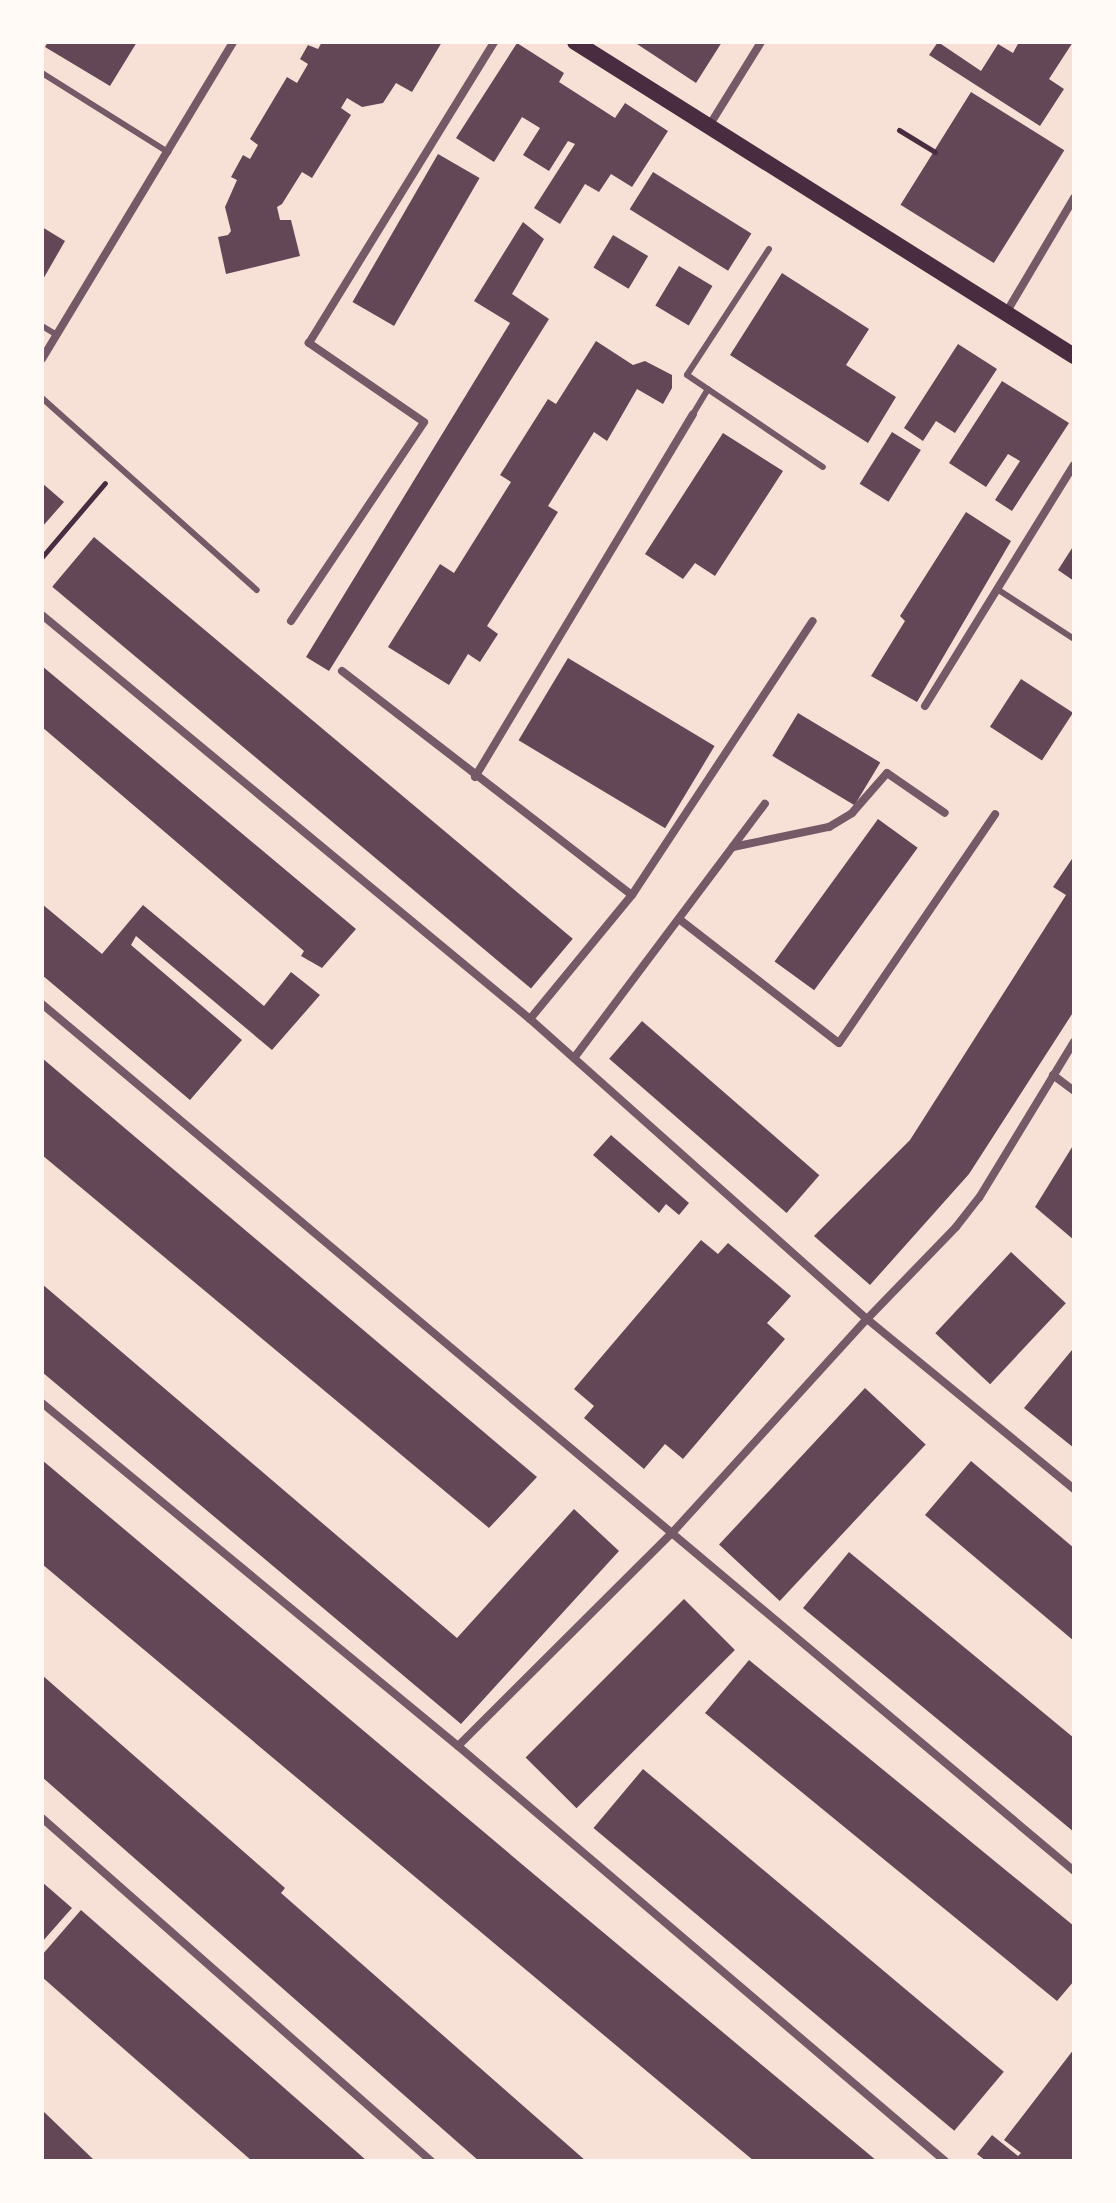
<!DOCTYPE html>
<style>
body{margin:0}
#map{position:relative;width:1116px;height:2203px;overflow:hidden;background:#f7e1d7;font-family:Manrope,sans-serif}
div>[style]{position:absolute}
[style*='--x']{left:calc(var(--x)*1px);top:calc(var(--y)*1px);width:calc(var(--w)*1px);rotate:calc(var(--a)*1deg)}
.building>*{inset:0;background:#644757;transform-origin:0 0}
.path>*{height:5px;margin:-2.5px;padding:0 2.5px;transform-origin:2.5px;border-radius:2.5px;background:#4a2c40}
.service>*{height:6px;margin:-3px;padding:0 3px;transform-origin:3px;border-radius:3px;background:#755966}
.minor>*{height:8px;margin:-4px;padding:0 4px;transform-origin:4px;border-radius:4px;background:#755966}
.secondary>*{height:16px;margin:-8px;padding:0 8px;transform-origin:8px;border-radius:8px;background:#4a2c40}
span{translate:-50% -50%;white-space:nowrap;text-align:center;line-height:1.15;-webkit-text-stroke:6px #fffaf5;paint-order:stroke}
.frame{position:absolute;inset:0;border:44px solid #fffaf5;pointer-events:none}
</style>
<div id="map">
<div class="building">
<i style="clip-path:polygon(48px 42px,137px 42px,110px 86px,45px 47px)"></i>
<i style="clip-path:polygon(322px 42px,442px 42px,412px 92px,396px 83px,383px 103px,362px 107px,347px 98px,341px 108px,351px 115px,312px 178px,302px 172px,282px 204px,277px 207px,280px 220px,291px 220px,300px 256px,226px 274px,218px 237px,228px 235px,231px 231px,225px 207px,237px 180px,231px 177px,243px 155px,250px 159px,258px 145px,250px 139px,287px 77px,297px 83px,308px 64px,300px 59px,308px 45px,318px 49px)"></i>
<i style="clip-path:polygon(634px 42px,722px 42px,696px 83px)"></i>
<i style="clip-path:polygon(938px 42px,981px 71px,998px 44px,1013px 53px,1019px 42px,1073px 42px,1049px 79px,1064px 89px,1040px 126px,929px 55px)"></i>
<i style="clip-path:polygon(517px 43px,564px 73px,559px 82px,615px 118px,625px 103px,668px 131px,632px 187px,611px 174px,599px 192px,585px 184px,560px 224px,534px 208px,575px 144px,568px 141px,549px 171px,523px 155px,540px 128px,522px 117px,494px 162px,456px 138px)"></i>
<i style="left:971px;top:92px;width:110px;height:133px;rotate:32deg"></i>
<i style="left:438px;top:154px;width:48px;height:171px;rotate:30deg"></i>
<i style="left:653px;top:172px;width:116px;height:44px;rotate:32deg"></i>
<i style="clip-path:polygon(523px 222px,544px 239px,512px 294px,549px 319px,329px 671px,306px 657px,510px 323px,474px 301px)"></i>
<i style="clip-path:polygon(42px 227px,65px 241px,42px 281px)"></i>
<i style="left:613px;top:235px;width:41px;height:38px;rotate:31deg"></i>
<i style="left:679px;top:266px;width:39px;height:46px;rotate:31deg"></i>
<i style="clip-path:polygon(782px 273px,869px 329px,846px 365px,896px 397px,868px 443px,730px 355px)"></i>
<i style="clip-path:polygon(596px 341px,633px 365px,645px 361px,672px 375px,672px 388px,663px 404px,637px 389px,607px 441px,594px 432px,548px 506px,558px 512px,487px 626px,498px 634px,480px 662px,468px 654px,449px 685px,388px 647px,440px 564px,454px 573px,511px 482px,500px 475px,548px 399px,556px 404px)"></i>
<i style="clip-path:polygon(958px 344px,997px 369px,955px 433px,936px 421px,923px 441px,904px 428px)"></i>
<i style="clip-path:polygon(1002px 381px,1069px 423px,1012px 511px,995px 500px,1020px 461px,1008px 454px,986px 487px,949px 463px)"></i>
<i style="left:892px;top:432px;width:34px;height:61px;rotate:32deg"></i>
<i style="clip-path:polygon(723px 433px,783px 471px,715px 576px,695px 563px,683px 579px,645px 554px)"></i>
<i style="clip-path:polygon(42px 483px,64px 502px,42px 527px)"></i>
<i style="clip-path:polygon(966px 512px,1011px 541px,917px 702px,871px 676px,905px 621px,900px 616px)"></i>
<i style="left:94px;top:537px;width:625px;height:65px;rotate:40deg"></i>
<i style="clip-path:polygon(1074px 545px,1074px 581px,1058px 570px)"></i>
<i style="left:568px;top:658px;width:171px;height:96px;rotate:31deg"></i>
<i style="clip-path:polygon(42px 666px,356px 929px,322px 968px,301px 956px,304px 951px,42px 727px)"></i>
<i style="left:1021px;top:679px;width:62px;height:57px;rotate:33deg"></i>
<i style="left:798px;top:713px;width:96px;height:50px;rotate:31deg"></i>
<i style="left:878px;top:819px;width:49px;height:176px;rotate:36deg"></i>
<i style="clip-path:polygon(1074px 856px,1074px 1011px,969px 1174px,870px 1285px,814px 1236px,910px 1140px,1066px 895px,1053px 887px)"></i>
<i style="clip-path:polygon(42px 904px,102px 954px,143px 905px,264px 1006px,291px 972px,320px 995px,272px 1050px,136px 936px,131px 945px,242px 1040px,190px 1100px,42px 975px)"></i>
<i style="left:642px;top:1021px;width:235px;height:50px;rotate:41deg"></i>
<i style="clip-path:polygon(42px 1058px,537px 1477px,489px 1528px,42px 1155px)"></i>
<i style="clip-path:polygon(611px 1135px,689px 1203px,679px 1215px,666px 1204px,659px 1213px,593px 1155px)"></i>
<i style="clip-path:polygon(1074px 1144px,1074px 1240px,1035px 1207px)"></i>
<i style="clip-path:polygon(701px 1240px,718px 1254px,728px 1243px,791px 1296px,767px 1323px,785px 1339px,683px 1459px,665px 1444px,644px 1469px,584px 1418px,594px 1406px,574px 1389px)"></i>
<i style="left:1011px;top:1252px;width:75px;height:111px;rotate:43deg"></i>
<i style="clip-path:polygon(42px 1284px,457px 1638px,574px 1509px,619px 1551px,461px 1724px,42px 1372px)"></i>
<i style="clip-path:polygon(1072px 1350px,1074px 1351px,1074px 1448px,1024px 1408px)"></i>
<i style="left:865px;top:1388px;width:83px;height:214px;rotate:43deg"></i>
<i style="clip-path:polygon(42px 1460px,580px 1913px,877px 2161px,754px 2161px,130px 1638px,42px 1564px)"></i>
<i style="clip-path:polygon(971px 1461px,1074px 1548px,1074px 1641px,925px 1515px)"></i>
<i style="clip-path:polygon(849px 1552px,1074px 1738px,1074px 1832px,803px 1608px)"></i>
<i style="left:684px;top:1599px;width:72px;height:224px;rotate:45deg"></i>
<i style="clip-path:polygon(749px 1660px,1074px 1926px,1074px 1981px,1057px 2001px,705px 1713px)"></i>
<i style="clip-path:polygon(42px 1675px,285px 1888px,281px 1893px,586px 2161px,479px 2161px,42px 1777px)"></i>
<i style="left:643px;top:1769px;width:471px;height:77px;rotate:40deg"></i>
<i style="clip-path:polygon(42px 1882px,72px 1908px,42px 1942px)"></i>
<i style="clip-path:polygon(81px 1910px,331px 2129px,367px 2161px,252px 2161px,93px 2022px,42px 1977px,42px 1955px)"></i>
<i style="clip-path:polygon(1074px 2049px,1074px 2161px,986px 2161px,977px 2154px,992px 2135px,1018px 2156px,1021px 2153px,1004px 2140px)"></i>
<i style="clip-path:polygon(42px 2110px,68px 2135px,95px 2161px,42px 2161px)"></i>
</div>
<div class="path">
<i style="--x:899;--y:130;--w:42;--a:31.4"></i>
<i style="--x:42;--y:557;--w:97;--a:-49.6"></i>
</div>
<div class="service">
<i style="--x:42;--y:73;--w:149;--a:32.1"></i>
<i style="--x:769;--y:249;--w:150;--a:123.1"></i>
<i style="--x:687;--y:375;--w:164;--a:34.1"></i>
<i style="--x:42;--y:326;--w:17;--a:31"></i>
<i style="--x:42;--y:398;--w:288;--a:41.8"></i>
<i style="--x:693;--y:414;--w:29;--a:-59"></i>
<i style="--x:997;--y:589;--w:92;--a:33"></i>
</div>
<div class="minor">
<i style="--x:709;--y:126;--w:99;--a:-58.2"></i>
<i style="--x:1006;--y:313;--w:134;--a:-59.4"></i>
<i style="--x:42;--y:359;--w:370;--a:-58.9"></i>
<i style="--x:42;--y:615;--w:634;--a:39.62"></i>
<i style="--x:530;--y:1019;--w:451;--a:41.7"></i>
<i style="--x:867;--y:1319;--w:268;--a:39.4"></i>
<i style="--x:291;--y:621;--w:239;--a:-56.2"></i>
<i style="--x:424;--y:422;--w:140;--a:-145.5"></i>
<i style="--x:309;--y:343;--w:353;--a:-58.4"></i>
<i style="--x:342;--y:671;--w:366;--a:37.7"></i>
<i style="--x:925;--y:706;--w:283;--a:-58.3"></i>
<i style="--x:475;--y:777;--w:423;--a:-59"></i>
<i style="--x:733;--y:847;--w:98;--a:-11.8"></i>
<i style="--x:829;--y:827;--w:27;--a:-31"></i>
<i style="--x:852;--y:813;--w:53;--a:-48.8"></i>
<i style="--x:887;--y:773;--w:70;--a:34.6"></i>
<i style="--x:679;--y:919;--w:202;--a:37.8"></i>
<i style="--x:839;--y:1043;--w:277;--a:-55.7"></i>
<i style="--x:42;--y:1004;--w:1348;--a:40.03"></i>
<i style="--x:530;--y:1019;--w:161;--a:-50.6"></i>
<i style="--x:632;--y:895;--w:328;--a:-56.6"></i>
<i style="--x:574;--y:1058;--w:318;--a:-53.1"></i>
<i style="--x:1053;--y:1075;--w:26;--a:37"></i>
<i style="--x:42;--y:1403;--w:539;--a:39.51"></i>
<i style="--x:458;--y:1746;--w:640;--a:40.44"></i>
<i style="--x:458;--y:1746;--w:302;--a:-44.9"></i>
<i style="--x:672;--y:1533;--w:290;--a:-47.7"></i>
<i style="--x:867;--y:1319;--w:128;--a:-45.9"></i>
<i style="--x:956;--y:1227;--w:37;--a:-52"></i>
<i style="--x:979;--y:1198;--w:183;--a:-58.7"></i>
<i style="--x:42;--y:1818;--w:519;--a:41.4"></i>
</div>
<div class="secondary">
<i style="--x:575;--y:42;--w:590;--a:32.18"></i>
</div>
<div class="frame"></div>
</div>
